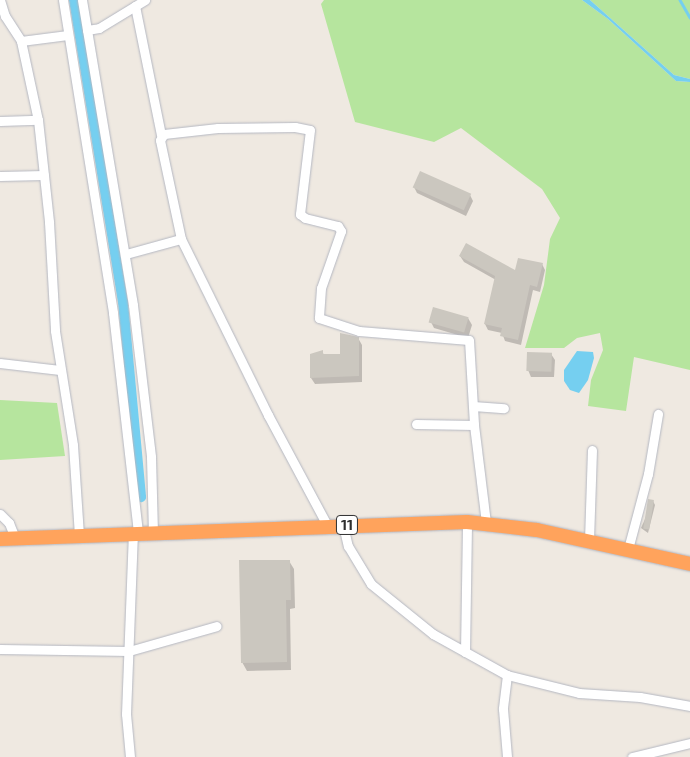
<!DOCTYPE html>
<style>
body{margin:0}
#map{position:relative;width:690px;height:757px;overflow:hidden;background:#efe9e1;font-family:"Exo 2",sans-serif}
div>[style]{position:absolute}
[style*='--x']{left:calc(var(--x)*1px);top:calc(var(--y)*1px);width:calc(var(--w)*1px);rotate:calc(var(--a)*1deg)}
.green>*{inset:0;background:#b6e59e}
.water>*{inset:0;background:#75cff0}
.shadow>*{inset:0;background:#0003}
.stream>*{height:2.5px;margin:-1.25px;padding:0 1.25px;transform-origin:1.25px;border-radius:1.25px;background:#75cff0}
.canal>*{height:10px;margin:-5px;padding:0 5px;transform-origin:5px;border-radius:5px;background:#75cff0}
.building>*{inset:0;background:#cbc7bf;transform-origin:0 0}
.roads{filter:drop-shadow(0 0 1px #b4b7c1) drop-shadow(0 0 1px #b4b7c1)}
.minor>*{height:9px;margin:-4.5px;padding:0 4.5px;transform-origin:4.5px;border-radius:4.5px;background:#fff}
.highway>*{height:14px;margin:-7px;padding:0 7px;transform-origin:7px;border-radius:7px;background:#ffa35c}
span{translate:-50% -50%;white-space:nowrap;text-align:center;line-height:1.15;-webkit-text-stroke:4px #fff;paint-order:stroke}
.shield-label span{padding:1px 4px;background:#fff;border:1px solid;border-radius:4px;-webkit-text-stroke-width:0}
.shield-label{font-size:14px;color:#2e2e2e;font-weight:700}
</style>
<div id="map">
<div class="green">
<i style="clip-path:polygon(324px 0,582px 0,608px 19px,676px 81px,690px 82px,690px 370px,634px 357px,626px 411px,588px 406px,591px 380px,603px 350px,600px 333px,577px 338px,564px 348px,525px 348px,544px 285px,550px 239px,560px 218px,542px 189px,461px 128px,434px 142px,355px 122px,321px 4px)"></i>
<i style="clip-path:polygon(590px 0,690px 0,690px 79px,674px 75px)"></i>
<i style="clip-path:polygon(0 400px,57px 403px,65px 456px,0 460px)"></i>
</div>
<div class="water">
<i style="clip-path:polygon(582px 0,590px 0,674px 75px,690px 79px,690px 82px,676px 81px,608px 19px)"></i>
<i style="clip-path:polygon(577px 351px,593px 352px,594px 358px,588px 380px,579px 393px,570px 390px,564px 381px,564px 370px)"></i>
</div>
<div class="shadow">
<i style="clip-path:polygon(414px 187px,470px 195px,473px 201px,466px 216px,417px 193px)"></i>
<i style="clip-path:polygon(460px 256px,516px 272px,542px 264px,545px 270px,540px 292px,533px 290px,521px 345px,505px 341px,502px 333px,488px 330px,485px 324px,496px 280px,464px 262px)"></i>
<i style="clip-path:polygon(468px 318px,472px 325px,468px 338px,434px 328px,431px 322px)"></i>
<i style="clip-path:polygon(358px 338px,362px 345px,362px 382px,315px 384px,311px 378px,322px 351px,324px 355px,342px 355px)"></i>
<i style="clip-path:polygon(551px 354px,555px 360px,554px 377px,531px 377px,528px 370px)"></i>
<i style="clip-path:polygon(653px 501px,655px 505px,648px 533px,641px 528px)"></i>
<i style="clip-path:polygon(289px 561px,294px 569px,295px 608px,290px 609px,291px 670px,247px 671px,242px 662px)"></i>
</div>
<div class="stream">
<i style="--x:680;--y:0;--w:20;--a:60"></i>
</div>
<div class="canal">
<i style="--x:74;--y:0;--w:306;--a:80.8"></i>
<i style="--x:123;--y:302;--w:196;--a:84.7"></i>
</div>
<div class="building">
<i style="left:420px;top:171px;width:56px;height:18px;rotate:24deg"></i>
<i style="clip-path:polygon(466px 243px,515px 270px,518px 258px,543px 263px,537px 287px,530px 285px,518px 340px,500px 336px,502px 328px,484px 324px,495px 276px,459px 256px)"></i>
<i style="left:433px;top:307px;width:37px;height:16px;rotate:16deg"></i>
<i style="clip-path:polygon(340px 333px,359px 337px,359px 376px,310px 378px,310px 354px,323px 350px,323px 354px,340px 354px)"></i>
<i style="left:527px;top:352px;width:25px;height:19px;rotate:2deg"></i>
<i style="left:648px;top:499px;width:6px;height:30px;rotate:9deg"></i>
<i style="clip-path:polygon(239px 560px,290px 560px,291px 600px,286px 600px,287px 662px,241px 663px)"></i>
</div>
<div class="roads">
<div class="minor">
<i style="--x:0;--y:0;--w:17;--a:73"></i>
<i style="--x:5;--y:16;--w:30;--a:57"></i>
<i style="--x:21;--y:41;--w:81;--a:77.9"></i>
<i style="--x:38;--y:120;--w:103;--a:83.8"></i>
<i style="--x:49;--y:222;--w:109;--a:86.8"></i>
<i style="--x:55;--y:331;--w:115;--a:81"></i>
<i style="--x:73;--y:445;--w:91;--a:86.2"></i>
<i style="--x:63;--y:0;--w:317;--a:80.9"></i>
<i style="--x:113;--y:313;--w:221;--a:83.5"></i>
<i style="--x:82;--y:0;--w:309;--a:80.5"></i>
<i style="--x:133;--y:305;--w:153;--a:83.2"></i>
<i style="--x:151;--y:457;--w:76;--a:88.5"></i>
<i style="--x:135;--y:6;--w:132;--a:78.6"></i>
<i style="--x:87;--y:30;--w:12;--a:-9"></i>
<i style="--x:99;--y:28;--w:54;--a:-31.3"></i>
<i style="--x:21;--y:41;--w:47;--a:-7.3"></i>
<i style="--x:0;--y:121;--w:38;--a:-2"></i>
<i style="--x:0;--y:176;--w:44;--a:-1.3"></i>
<i style="--x:126;--y:254;--w:57;--a:-15.3"></i>
<i style="--x:0;--y:363;--w:60;--a:6.7"></i>
<i style="--x:473;--y:406;--w:31;--a:4"></i>
<i style="--x:416;--y:424;--w:58;--a:1"></i>
<i style="--x:0;--y:514;--w:13;--a:45"></i>
<i style="--x:9;--y:523;--w:16;--a:68"></i>
<i style="--x:327;--y:525;--w:125;--a:-118.2"></i>
<i style="--x:268;--y:415;--w:196;--a:-116.3"></i>
<i style="--x:181;--y:239;--w:101;--a:-102"></i>
<i style="--x:160;--y:140;--w:7;--a:-56"></i>
<i style="--x:164;--y:134;--w:54;--a:-6.3"></i>
<i style="--x:218;--y:128;--w:77;--a:-0.7"></i>
<i style="--x:295;--y:127;--w:15;--a:11"></i>
<i style="--x:310;--y:130;--w:85;--a:96.8"></i>
<i style="--x:300;--y:214;--w:6;--a:39"></i>
<i style="--x:305;--y:218;--w:34;--a:14"></i>
<i style="--x:338;--y:226;--w:6;--a:59"></i>
<i style="--x:341;--y:231;--w:60;--a:109.3"></i>
<i style="--x:321;--y:288;--w:30;--a:94"></i>
<i style="--x:319;--y:318;--w:42;--a:18"></i>
<i style="--x:359;--y:331;--w:110;--a:4.7"></i>
<i style="--x:469;--y:340;--w:85;--a:86.6"></i>
<i style="--x:474;--y:425;--w:99;--a:83"></i>
<i style="--x:343;--y:525;--w:22;--a:77"></i>
<i style="--x:348;--y:546;--w:44;--a:58.8"></i>
<i style="--x:371;--y:584;--w:80;--a:38.9"></i>
<i style="--x:433;--y:634;--w:85;--a:29"></i>
<i style="--x:507;--y:675;--w:74;--a:14"></i>
<i style="--x:579;--y:693;--w:61;--a:3.8"></i>
<i style="--x:640;--y:697;--w:51;--a:10.2"></i>
<i style="--x:589;--y:540;--w:90;--a:-88.1"></i>
<i style="--x:628;--y:549;--w:78;--a:-75.1"></i>
<i style="--x:648;--y:474;--w:61;--a:-80.5"></i>
<i style="--x:0;--y:649;--w:129;--a:0.9"></i>
<i style="--x:129;--y:651;--w:91;--a:-15.9"></i>
<i style="--x:465;--y:652;--w:130;--a:-89.1"></i>
<i style="--x:507;--y:675;--w:34;--a:97"></i>
<i style="--x:503;--y:709;--w:48;--a:85.2"></i>
<i style="--x:130;--y:757;--w:43;--a:-95.3"></i>
<i style="--x:126;--y:714;--w:181;--a:-87.8"></i>
<i style="--x:632;--y:757;--w:60;--a:-13.6"></i>
</div>
<div class="highway">
<i style="--x:0;--y:539;--w:467;--a:-2.1"></i>
<i style="--x:467;--y:522;--w:70;--a:6.5"></i>
<i style="--x:537;--y:530;--w:157;--a:12.5"></i>
</div>
</div>
<div class="shield-label">
<span style="left:347px;top:525px">11</span>
</div>
</div>
